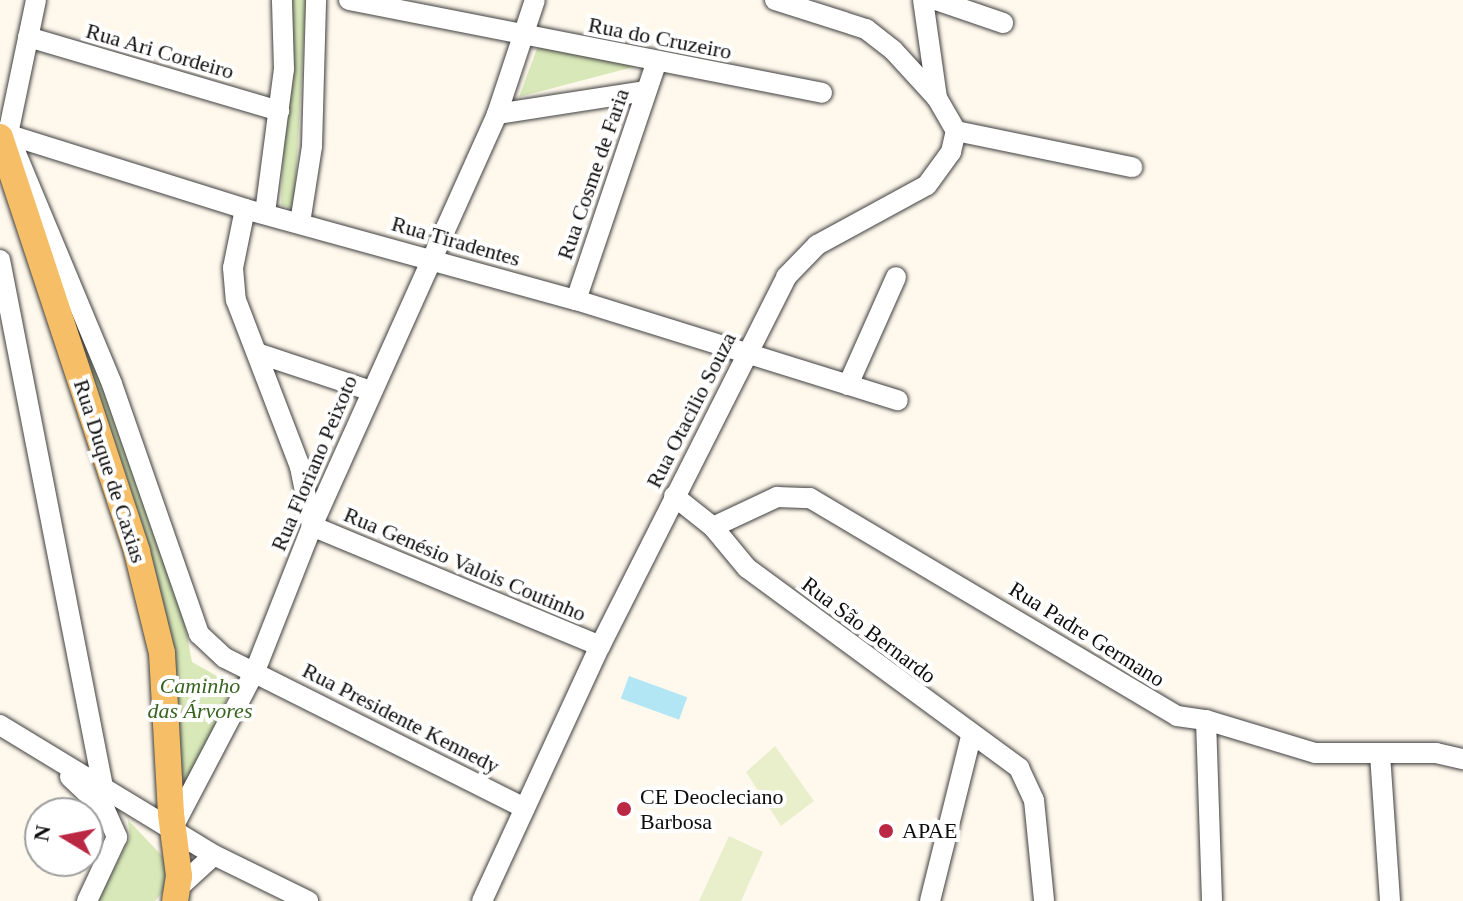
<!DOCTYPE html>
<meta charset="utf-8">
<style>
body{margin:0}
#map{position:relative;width:1463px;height:901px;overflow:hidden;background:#fff9ed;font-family:Georgia,serif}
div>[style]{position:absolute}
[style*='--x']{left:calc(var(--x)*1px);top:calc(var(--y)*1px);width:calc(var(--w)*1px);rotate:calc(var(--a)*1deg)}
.green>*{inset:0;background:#d8e8b8}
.pitch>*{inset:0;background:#e8efca}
.water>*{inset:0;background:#b3e6f5;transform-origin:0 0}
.roads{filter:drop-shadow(0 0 2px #404040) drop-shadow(0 0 2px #404040)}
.minor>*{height:20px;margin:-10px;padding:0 10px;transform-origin:10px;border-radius:10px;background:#fff}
.major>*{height:26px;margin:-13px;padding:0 13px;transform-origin:13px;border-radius:13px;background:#f6be66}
.dots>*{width:22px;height:22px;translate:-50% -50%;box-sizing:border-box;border:4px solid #fff;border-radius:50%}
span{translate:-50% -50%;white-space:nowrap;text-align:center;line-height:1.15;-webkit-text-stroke:8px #fff;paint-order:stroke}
.street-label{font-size:22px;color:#0d0d0d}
.park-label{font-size:22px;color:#37631f;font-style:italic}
.poi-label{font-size:22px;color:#0d0d0d}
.left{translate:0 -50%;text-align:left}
.north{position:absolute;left:24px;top:797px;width:80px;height:80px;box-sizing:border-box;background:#fff;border:2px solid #9e9e9e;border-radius:50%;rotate:280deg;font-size:22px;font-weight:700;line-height:32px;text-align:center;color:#0d0d0d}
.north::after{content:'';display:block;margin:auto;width:28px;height:36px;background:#ba2844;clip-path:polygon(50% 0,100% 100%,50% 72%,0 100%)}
</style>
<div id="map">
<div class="green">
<i style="clip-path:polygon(290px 0,306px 0,294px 209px,281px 205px)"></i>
<i style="clip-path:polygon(538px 46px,637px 66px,519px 97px)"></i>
<i style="clip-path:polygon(25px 162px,180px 600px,192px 662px,233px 685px,191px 778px,174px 788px,172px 676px)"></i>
<i style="clip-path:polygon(128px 820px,168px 862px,168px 886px,155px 901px,98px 901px,130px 837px)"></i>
</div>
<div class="pitch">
<i style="clip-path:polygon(775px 746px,814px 801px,781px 826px,746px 772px)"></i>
<i style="clip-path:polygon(729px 836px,763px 852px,741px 901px,699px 901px)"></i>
</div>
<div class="water">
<i style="left:629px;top:676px;width:62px;height:24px;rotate:20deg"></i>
</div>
<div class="roads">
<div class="minor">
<i style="--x:36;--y:0;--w:137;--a:101.8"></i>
<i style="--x:8;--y:134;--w:271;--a:67.4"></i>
<i style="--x:112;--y:384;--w:265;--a:70.8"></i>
<i style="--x:199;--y:634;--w:35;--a:43"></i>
<i style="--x:225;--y:658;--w:335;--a:26.6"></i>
<i style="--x:349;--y:0;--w:482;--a:11.1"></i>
<i style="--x:775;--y:0;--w:96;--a:17.7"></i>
<i style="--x:866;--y:29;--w:34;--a:38"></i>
<i style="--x:893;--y:50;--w:65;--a:47.5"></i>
<i style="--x:936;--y:0;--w:71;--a:18.9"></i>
<i style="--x:28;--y:37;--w:262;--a:16.4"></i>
<i style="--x:497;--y:114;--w:151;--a:-8.8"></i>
<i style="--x:956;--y:131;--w:180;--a:11.6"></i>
<i style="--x:0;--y:132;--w:257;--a:17.4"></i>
<i style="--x:245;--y:209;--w:343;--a:15.4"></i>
<i style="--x:576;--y:300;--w:337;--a:17.3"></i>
<i style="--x:245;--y:209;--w:60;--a:101.5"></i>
<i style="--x:233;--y:268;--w:32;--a:85"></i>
<i style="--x:236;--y:300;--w:179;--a:69"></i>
<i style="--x:300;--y:467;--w:60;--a:78.5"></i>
<i style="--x:265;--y:213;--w:145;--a:-82.5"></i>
<i style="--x:284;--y:69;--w:69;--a:-91.7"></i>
<i style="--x:300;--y:223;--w:78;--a:-81.1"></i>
<i style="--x:312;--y:146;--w:146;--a:-88.4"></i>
<i style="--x:0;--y:260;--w:537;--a:78.94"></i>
<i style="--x:576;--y:300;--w:249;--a:-71.3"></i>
<i style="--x:257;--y:353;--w:120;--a:18.4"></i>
<i style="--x:848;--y:385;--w:118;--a:-66"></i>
<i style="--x:674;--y:496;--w:50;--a:38.5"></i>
<i style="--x:713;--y:527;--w:53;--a:50.3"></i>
<i style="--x:747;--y:568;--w:338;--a:36.3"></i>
<i style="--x:1019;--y:768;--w:35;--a:65"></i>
<i style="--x:1034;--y:800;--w:101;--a:84.3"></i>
<i style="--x:312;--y:526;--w:312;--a:22.6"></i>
<i style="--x:713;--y:527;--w:71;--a:-25.1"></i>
<i style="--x:777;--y:497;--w:33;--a:2"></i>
<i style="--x:810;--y:498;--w:427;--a:30.7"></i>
<i style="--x:1177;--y:716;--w:29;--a:8"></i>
<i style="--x:1206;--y:720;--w:114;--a:16.8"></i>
<i style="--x:1315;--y:753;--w:121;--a:0"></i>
<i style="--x:1436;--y:753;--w:28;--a:13"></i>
<i style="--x:1206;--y:720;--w:181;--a:88.1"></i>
<i style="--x:0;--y:725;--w:250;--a:31.3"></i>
<i style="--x:214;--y:855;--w:105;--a:26.1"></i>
<i style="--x:1380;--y:754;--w:147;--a:86.1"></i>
<i style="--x:70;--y:777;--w:48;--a:43.3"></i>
<i style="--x:105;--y:810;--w:30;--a:66"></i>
<i style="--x:117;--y:837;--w:71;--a:115.1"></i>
<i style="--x:172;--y:829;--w:178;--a:-62.3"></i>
<i style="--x:255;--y:671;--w:156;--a:-68.5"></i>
<i style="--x:312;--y:526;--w:452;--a:-65.8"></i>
<i style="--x:497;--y:114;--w:120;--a:-71.6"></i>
<i style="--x:179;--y:887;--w:47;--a:-42.4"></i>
<i style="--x:482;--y:901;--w:281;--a:-65.2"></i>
<i style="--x:600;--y:646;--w:413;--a:-63.2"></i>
<i style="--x:786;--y:277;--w:45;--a:-45.9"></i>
<i style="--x:817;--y:245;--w:125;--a:-28.6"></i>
<i style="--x:927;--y:185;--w:41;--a:-54"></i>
<i style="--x:951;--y:152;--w:22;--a:-77"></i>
<i style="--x:956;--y:131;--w:38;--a:-120"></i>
<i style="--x:937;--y:98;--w:99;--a:-98.1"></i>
<i style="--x:930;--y:901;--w:169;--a:-76"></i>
</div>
<div class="major">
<i style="--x:0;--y:137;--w:437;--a:71.7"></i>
<i style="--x:137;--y:552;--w:104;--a:76.1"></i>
<i style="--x:162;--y:653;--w:161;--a:86.8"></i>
<i style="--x:171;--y:814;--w:63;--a:82.6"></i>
<i style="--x:179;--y:876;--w:25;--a:99"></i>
</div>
</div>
<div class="dots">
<i style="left:624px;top:809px;background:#ba2844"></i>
<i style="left:886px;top:831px;background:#ba2844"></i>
</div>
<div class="street-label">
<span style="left:660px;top:38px;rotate:11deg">Rua do Cruzeiro</span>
<span style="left:160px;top:51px;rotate:16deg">Rua Ari Cordeiro</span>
<span style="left:593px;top:174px;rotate:-71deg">Rua Cosme de Faria</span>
<span style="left:456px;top:241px;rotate:16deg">Rua Tiradentes</span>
<span style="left:691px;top:410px;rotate:-63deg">Rua Otacilio Souza</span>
<span style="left:314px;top:463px;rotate:-67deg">Rua Floriano Peixoto</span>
<span style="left:110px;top:471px;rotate:72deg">Rua Duque de Caxias</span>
<span style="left:465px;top:564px;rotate:23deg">Rua Genésio Valois Coutinho</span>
<span style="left:869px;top:630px;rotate:37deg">Rua São Bernardo</span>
<span style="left:1087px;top:634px;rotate:32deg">Rua Padre Germano</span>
<span style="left:401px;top:718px;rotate:27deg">Rua Presidente Kennedy</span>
</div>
<div class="park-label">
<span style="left:200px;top:698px">Caminho<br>das Árvores</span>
</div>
<div class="poi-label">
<span class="left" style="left:640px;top:809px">CE Deocleciano<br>Barbosa</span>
<span class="left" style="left:902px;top:831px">APAE</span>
</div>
<div class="north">N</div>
</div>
